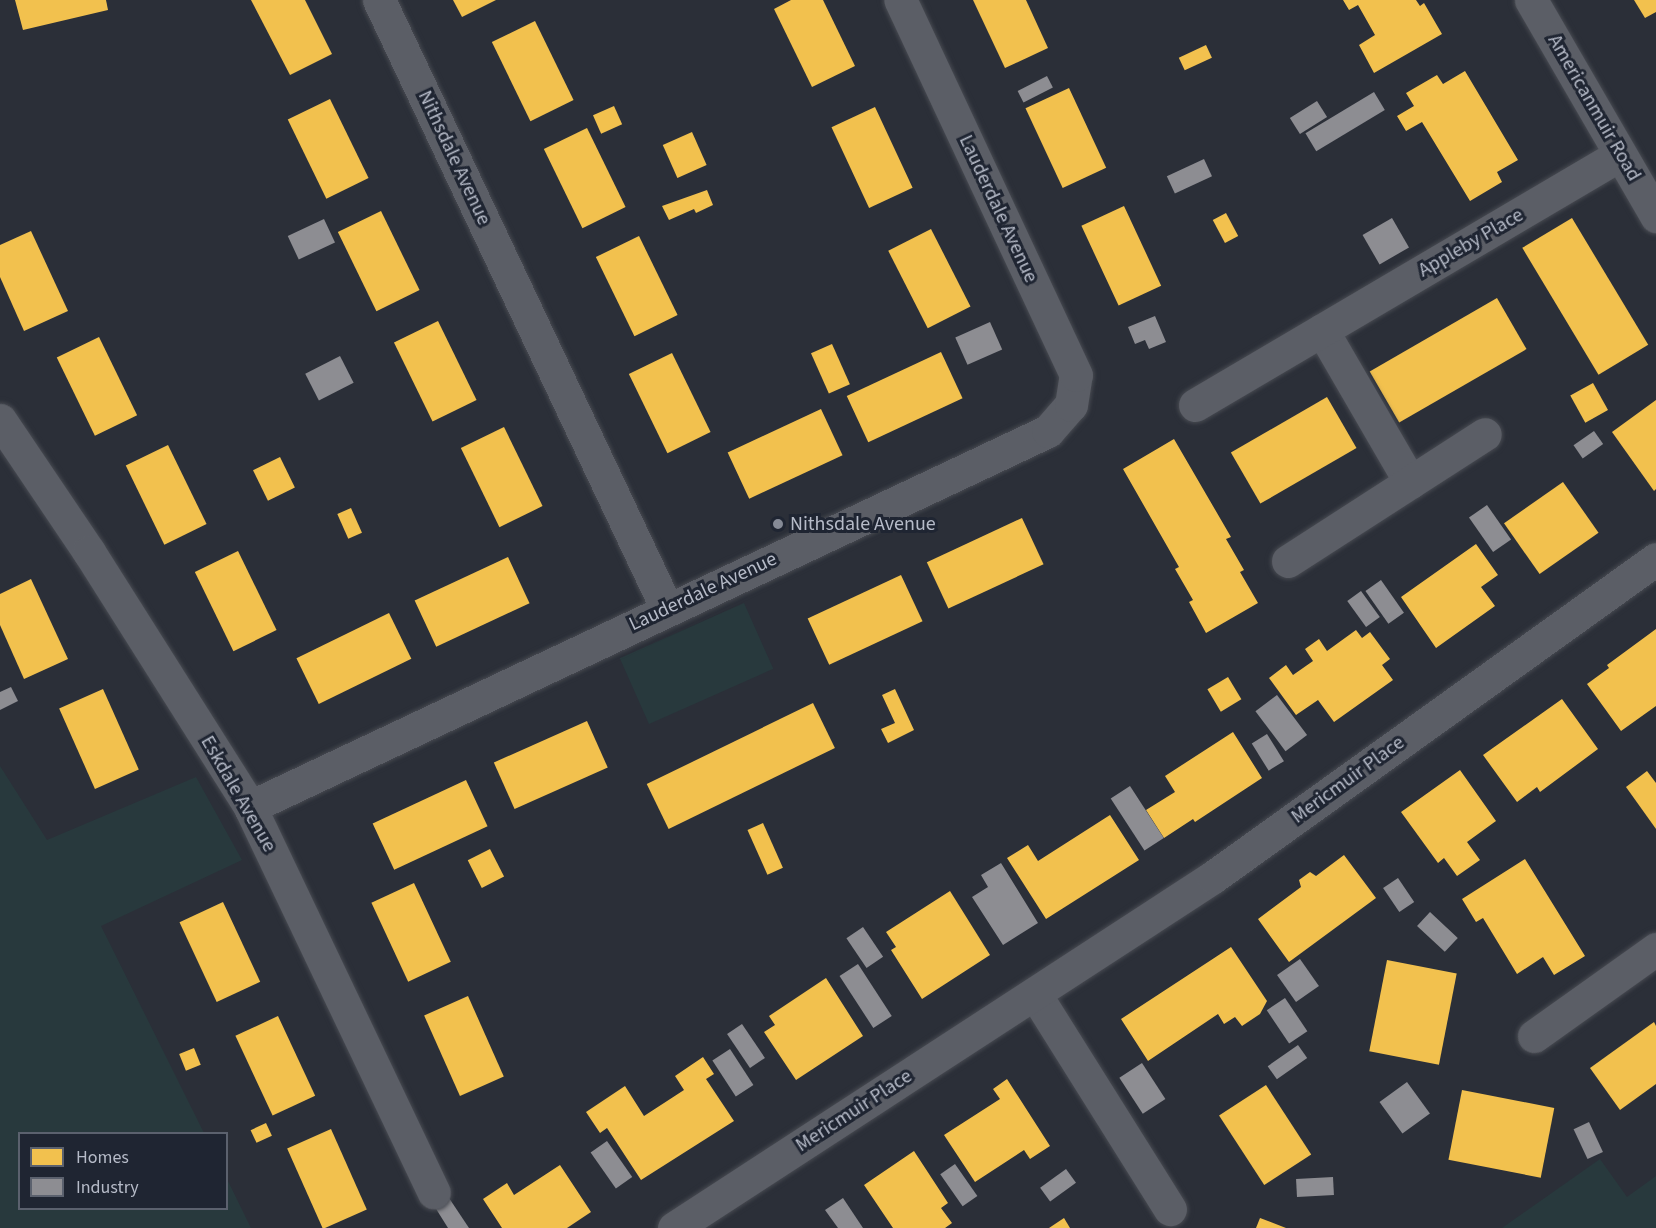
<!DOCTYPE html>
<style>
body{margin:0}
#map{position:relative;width:1656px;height:1228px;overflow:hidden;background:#2b2f38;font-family:"Source Sans 3",sans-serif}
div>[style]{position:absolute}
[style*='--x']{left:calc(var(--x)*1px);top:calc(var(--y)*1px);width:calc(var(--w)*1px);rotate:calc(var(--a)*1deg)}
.green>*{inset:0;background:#28393d;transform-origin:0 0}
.homes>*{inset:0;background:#f2c14e;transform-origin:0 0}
.industry>*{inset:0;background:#8d8d92;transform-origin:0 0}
.roads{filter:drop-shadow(0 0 2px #474a51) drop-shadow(0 0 2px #474a51)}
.street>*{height:33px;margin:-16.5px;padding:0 16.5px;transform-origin:16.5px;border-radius:16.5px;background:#5b5e66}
.dots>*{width:16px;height:16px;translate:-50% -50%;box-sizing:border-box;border:3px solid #1f2532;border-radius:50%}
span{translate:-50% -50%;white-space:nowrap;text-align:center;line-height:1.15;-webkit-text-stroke:6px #1f2532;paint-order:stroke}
.street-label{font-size:20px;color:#b6bbc8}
.poi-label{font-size:20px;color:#b6bbc8}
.left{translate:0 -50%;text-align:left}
.legend{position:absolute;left:18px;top:1132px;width:210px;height:78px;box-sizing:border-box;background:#1f2532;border:2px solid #5b616e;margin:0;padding:8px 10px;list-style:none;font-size:18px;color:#b6bbc8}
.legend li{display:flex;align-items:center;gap:12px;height:30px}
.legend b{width:30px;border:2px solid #5b616e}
</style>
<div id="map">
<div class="green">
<i style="left:744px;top:603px;width:72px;height:136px;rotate:66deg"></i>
<i style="clip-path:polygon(0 766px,47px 840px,196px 777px,242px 860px,101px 926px,204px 1133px,20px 1134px,20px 1208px,226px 1208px,227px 1179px,251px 1228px,0 1228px)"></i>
<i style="clip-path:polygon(1600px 1159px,1627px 1197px,1656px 1176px,1656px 1228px,1502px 1228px)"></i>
</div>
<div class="homes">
<i style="clip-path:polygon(15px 0,106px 0,108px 10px,23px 30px)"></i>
<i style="clip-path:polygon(251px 0,305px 0,332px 54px,290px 75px)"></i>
<i style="clip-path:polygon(453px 0,496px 0,462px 17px)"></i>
<i style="clip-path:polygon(791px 0,823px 0,855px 66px,812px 87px,774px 9px)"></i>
<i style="clip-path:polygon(973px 0,1026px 0,1048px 48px,1005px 68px)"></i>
<i style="clip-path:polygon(1343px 0,1416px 0,1420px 6px,1424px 3px,1442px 34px,1374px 73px,1359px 45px,1375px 35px,1358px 5px,1349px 10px)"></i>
<i style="clip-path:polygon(1634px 0,1656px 0,1656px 12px,1645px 18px)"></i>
<i style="left:535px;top:21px;width:88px;height:48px;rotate:64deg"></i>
<i style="left:1206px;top:45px;width:14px;height:30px;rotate:65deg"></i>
<i style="clip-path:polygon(1465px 71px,1518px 160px,1497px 172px,1502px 182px,1470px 201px,1422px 122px,1406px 131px,1397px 116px,1414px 106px,1406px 93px,1437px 75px,1443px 84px)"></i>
<i style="left:1069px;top:88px;width:88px;height:48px;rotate:65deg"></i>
<i style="left:330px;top:99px;width:88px;height:47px;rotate:64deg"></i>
<i style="left:614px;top:106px;width:20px;height:23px;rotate:66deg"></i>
<i style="left:875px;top:107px;width:89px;height:48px;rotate:65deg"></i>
<i style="left:587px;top:128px;width:88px;height:48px;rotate:64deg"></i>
<i style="left:692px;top:132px;width:36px;height:32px;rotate:66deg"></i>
<i style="clip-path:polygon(707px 190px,713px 205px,696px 213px,694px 209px,669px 220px,662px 206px)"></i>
<i style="left:1124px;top:206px;width:88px;height:47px;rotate:65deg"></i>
<i style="left:381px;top:211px;width:88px;height:48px;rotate:64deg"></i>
<i style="left:1226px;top:213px;width:26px;height:15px;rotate:62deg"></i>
<i style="left:1572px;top:218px;width:148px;height:58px;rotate:59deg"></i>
<i style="left:931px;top:229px;width:87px;height:48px;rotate:63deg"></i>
<i style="clip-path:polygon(31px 231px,68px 311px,24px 331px,0 277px,0 245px)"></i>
<i style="left:639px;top:236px;width:88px;height:48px;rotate:64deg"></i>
<i style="left:1497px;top:298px;width:59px;height:147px;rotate:60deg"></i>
<i style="left:438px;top:321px;width:88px;height:49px;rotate:64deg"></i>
<i style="left:99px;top:337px;width:87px;height:47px;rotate:64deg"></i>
<i style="left:832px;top:344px;width:44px;height:23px;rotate:66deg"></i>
<i style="left:941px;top:352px;width:51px;height:104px;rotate:65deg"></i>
<i style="left:672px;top:353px;width:88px;height:48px;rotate:64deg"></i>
<i style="left:1593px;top:383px;width:31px;height:26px;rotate:61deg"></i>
<i style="left:1327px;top:397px;width:59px;height:111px;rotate:60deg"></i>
<i style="clip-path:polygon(1656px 400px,1656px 489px,1654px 491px,1612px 432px)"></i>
<i style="left:821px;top:409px;width:51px;height:103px;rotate:65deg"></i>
<i style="left:504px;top:427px;width:88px;height:48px;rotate:64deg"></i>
<i style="clip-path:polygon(1174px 439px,1231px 537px,1226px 539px,1244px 570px,1240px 572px,1258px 603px,1206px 633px,1189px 602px,1193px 600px,1175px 569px,1179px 567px,1123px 469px)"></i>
<i style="left:168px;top:445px;width:88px;height:47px;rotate:64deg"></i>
<i style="left:280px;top:457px;width:34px;height:30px;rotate:64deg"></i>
<i style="left:1563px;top:482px;width:62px;height:72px;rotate:55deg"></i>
<i style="left:351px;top:508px;width:27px;height:15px;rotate:66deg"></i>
<i style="left:1022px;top:518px;width:51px;height:105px;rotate:65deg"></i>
<i style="clip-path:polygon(1476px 544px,1498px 575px,1481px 587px,1495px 606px,1436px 648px,1401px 597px)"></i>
<i style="left:238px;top:551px;width:88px;height:48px;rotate:64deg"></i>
<i style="left:508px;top:557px;width:51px;height:103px;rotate:65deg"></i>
<i style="left:901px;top:575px;width:51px;height:103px;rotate:65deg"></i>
<i style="clip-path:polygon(31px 579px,68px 659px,24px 679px,0 625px,0 594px)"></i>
<i style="left:389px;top:613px;width:51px;height:103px;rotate:64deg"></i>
<i style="clip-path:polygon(1656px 629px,1656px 706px,1621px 731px,1587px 684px,1609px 668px,1607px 665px)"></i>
<i style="clip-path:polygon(1356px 630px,1362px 638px,1370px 632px,1390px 659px,1382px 665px,1393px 680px,1334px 722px,1318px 700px,1296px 715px,1269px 678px,1286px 665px,1293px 675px,1313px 661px,1305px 649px,1319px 639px,1327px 651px)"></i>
<i style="left:1228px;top:677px;width:26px;height:24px;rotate:59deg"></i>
<i style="left:103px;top:689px;width:88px;height:48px;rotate:66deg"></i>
<i style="clip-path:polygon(895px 689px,914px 730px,888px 743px,881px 729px,895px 723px,882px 695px)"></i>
<i style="clip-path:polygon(1562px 699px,1598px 749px,1540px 792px,1537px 787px,1517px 802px,1483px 755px)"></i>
<i style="left:813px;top:703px;width:50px;height:185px;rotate:64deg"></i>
<i style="left:587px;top:721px;width:51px;height:102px;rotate:66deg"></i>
<i style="clip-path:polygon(1233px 732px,1262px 778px,1195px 822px,1193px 819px,1164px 838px,1146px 810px,1175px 792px,1165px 776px)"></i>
<i style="clip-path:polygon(1460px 770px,1496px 821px,1467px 842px,1480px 860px,1457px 876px,1444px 858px,1438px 863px,1401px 812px)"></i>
<i style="clip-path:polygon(1647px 771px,1656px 783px,1656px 829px,1626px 787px)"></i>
<i style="left:466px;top:780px;width:51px;height:103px;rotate:65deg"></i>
<i style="clip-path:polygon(1110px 815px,1139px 860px,1046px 919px,1007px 858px,1028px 845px,1038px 861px)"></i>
<i style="left:763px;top:823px;width:49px;height:17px;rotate:66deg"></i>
<i style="left:490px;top:849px;width:31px;height:25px;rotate:63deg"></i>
<i style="clip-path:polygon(1344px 855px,1376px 898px,1289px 962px,1258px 919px,1301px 887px,1299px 880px,1310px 872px,1316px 876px)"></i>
<i style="clip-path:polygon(1525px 859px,1585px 956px,1554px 975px,1543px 957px,1517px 974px,1483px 918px,1476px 922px,1462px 899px)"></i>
<i style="left:414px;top:883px;width:87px;height:47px;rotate:65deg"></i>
<i style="clip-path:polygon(950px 891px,990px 955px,922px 999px,891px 950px,896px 947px,886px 932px)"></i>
<i style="left:223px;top:902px;width:88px;height:48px;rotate:65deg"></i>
<i style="clip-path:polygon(1231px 947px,1267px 1001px,1260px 1014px,1242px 1026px,1235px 1017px,1224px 1024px,1218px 1014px,1148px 1061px,1121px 1019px)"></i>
<i style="left:1387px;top:960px;width:71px;height:93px;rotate:11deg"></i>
<i style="clip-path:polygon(826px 978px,863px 1036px,796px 1080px,764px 1032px,775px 1025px,769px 1016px)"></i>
<i style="left:468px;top:996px;width:88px;height:48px;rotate:66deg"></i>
<i style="left:278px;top:1016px;width:88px;height:47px;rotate:65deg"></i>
<i style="clip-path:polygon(1654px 1022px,1656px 1026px,1656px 1084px,1620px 1110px,1590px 1068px)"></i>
<i style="left:194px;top:1048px;width:18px;height:16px;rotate:68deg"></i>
<i style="clip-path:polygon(703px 1057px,714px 1074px,706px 1079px,734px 1121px,641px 1180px,607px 1128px,600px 1133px,586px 1112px,625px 1086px,644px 1116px,684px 1090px,675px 1076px)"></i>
<i style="clip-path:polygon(1007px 1079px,1050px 1146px,1030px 1159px,1024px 1150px,975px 1182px,944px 1135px,1000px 1099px,993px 1089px)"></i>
<i style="left:1266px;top:1085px;width:83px;height:56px;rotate:57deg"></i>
<i style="left:1462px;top:1090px;width:94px;height:71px;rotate:11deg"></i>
<i style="left:266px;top:1123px;width:14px;height:17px;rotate:65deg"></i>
<i style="left:331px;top:1129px;width:88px;height:48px;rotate:66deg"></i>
<i style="clip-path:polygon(914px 1151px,948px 1203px,941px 1208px,952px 1223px,945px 1228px,893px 1228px,864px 1185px)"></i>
<i style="clip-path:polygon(560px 1165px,591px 1212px,567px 1228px,502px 1228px,483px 1199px,507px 1183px,514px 1195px)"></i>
<i style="clip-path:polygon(1064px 1218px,1070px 1228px,1049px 1228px)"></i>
<i style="clip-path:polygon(1260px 1218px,1286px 1228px,1256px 1228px)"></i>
</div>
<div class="industry">
<i style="left:1047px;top:76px;width:13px;height:33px;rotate:63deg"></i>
<i style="left:1374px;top:92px;width:21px;height:80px;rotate:59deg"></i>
<i style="left:1317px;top:101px;width:19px;height:32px;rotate:58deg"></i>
<i style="left:1204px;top:159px;width:19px;height:41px;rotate:65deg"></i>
<i style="left:1392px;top:218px;width:34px;height:34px;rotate:60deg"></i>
<i style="left:324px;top:219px;width:26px;height:40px;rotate:65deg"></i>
<i style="clip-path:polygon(1155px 316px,1166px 342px,1149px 349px,1145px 340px,1135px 344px,1128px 327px)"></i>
<i style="left:990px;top:322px;width:30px;height:38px;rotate:66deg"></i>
<i style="left:340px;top:356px;width:30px;height:39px;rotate:63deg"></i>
<i style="left:1594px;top:431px;width:16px;height:25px;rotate:55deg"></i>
<i style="left:1487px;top:505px;width:42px;height:22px;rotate:55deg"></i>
<i style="left:1381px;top:580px;width:40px;height:19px;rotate:55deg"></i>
<i style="left:1361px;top:591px;width:32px;height:17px;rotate:54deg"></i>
<i style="clip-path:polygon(11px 687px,18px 701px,0 710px,0 692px)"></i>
<i style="left:1277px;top:695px;width:50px;height:27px;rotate:53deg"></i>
<i style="left:1267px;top:734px;width:32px;height:18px;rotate:58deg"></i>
<i style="left:1130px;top:786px;width:62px;height:23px;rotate:57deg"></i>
<i style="clip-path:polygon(1001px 863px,1038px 923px,1003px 945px,972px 897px,988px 887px,981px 875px)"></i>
<i style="left:1398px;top:878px;width:29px;height:18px;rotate:56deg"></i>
<i style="left:1430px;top:912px;width:38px;height:19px;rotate:43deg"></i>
<i style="left:863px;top:927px;width:36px;height:20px;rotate:56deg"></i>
<i style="left:1300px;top:959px;width:33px;height:28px;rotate:55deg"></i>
<i style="left:858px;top:964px;width:62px;height:22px;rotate:57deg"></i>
<i style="left:1285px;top:998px;width:40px;height:22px;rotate:56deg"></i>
<i style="left:742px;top:1024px;width:41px;height:18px;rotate:56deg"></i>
<i style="left:1298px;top:1045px;width:16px;height:37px;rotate:55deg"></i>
<i style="left:730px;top:1049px;width:43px;height:21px;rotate:57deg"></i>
<i style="left:1142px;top:1063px;width:43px;height:27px;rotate:57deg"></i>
<i style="left:1407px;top:1082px;width:39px;height:34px;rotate:54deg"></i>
<i style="left:1589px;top:1122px;width:33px;height:17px;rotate:65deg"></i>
<i style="left:607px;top:1141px;width:44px;height:20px;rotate:55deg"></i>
<i style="left:955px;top:1164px;width:39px;height:18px;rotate:55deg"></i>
<i style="left:1066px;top:1169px;width:17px;height:32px;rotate:54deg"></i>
<i style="left:1333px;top:1177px;width:18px;height:37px;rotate:87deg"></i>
<i style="clip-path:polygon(447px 1195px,469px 1228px,448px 1228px,433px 1204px)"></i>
<i style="clip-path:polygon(843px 1198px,863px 1228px,838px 1228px,825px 1210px)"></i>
</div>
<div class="roads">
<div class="street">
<i style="--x:379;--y:0;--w:674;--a:64.69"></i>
<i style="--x:1531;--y:0;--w:250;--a:59.9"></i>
<i style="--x:1322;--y:330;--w:176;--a:59.9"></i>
<i style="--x:1195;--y:405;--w:493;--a:-30.5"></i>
<i style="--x:0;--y:420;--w:159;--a:56"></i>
<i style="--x:89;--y:552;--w:302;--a:57.7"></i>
<i style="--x:250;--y:807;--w:427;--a:64.5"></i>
<i style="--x:1288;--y:561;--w:234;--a:-32.8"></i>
<i style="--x:250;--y:807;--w:882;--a:-25.23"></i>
<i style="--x:1048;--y:431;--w:35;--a:-49"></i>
<i style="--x:1071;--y:405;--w:30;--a:-81"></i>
<i style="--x:1076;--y:375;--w:414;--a:-115.1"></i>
<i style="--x:1035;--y:994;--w:254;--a:57.9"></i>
<i style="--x:1534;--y:1036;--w:150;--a:-35.5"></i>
<i style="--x:674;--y:1228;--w:643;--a:-33.07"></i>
<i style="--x:1213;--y:877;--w:545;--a:-35.67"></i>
</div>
</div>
<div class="dots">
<i style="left:778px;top:524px;background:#858a96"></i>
</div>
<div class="street-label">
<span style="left:1594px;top:108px;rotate:60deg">Americanmuir Road</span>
<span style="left:454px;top:158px;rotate:65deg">Nithsdale Avenue</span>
<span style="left:998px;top:209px;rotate:65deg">Lauderdale Avenue</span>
<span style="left:1471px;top:243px;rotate:-30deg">Appleby Place</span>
<span style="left:703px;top:592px;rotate:-25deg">Lauderdale Avenue</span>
<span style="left:1348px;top:780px;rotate:-36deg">Mericmuir Place</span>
<span style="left:238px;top:794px;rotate:60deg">Eskdale Avenue</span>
<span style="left:854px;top:1111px;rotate:-33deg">Mericmuir Place</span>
</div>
<div class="poi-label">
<span class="left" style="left:790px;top:524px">Nithsdale Avenue</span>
</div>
<ul class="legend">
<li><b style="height:16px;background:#f2c14e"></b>Homes</li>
<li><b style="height:16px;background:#8d8d92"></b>Industry</li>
</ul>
</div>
